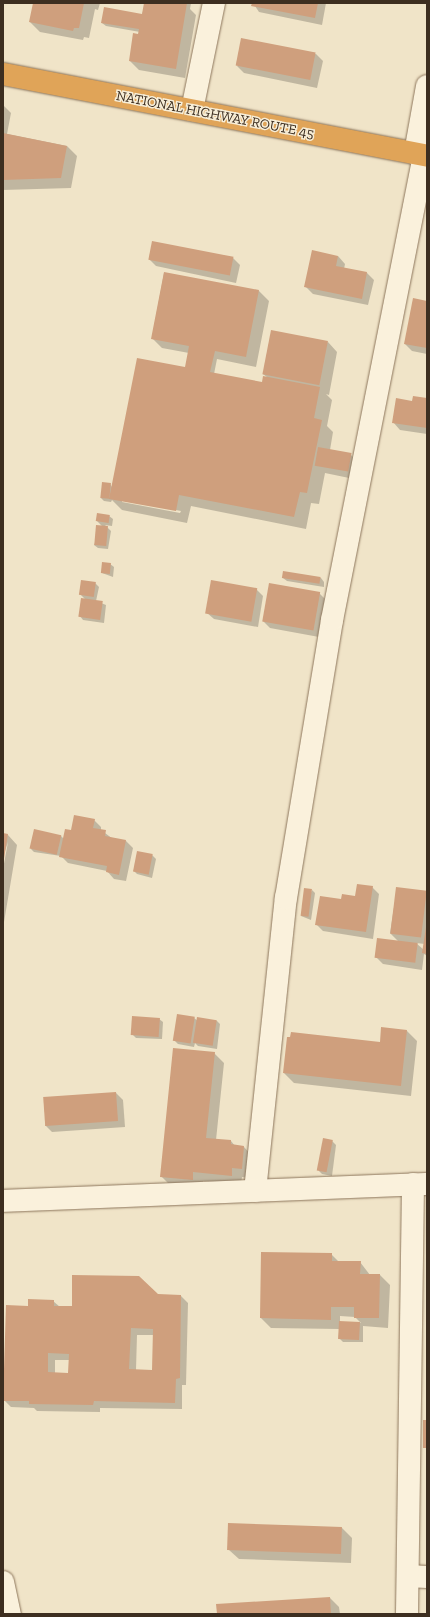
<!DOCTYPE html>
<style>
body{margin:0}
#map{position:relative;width:430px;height:1617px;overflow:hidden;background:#f0e4c8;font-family:"Zilla Slab",serif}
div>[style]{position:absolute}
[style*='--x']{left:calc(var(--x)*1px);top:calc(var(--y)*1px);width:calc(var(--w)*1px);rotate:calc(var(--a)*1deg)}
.shadow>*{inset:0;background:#0003}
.building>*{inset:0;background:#cf9f7d;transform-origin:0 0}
.roads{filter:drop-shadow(0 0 1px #8d765c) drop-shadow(0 0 1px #8d765c)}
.minor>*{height:22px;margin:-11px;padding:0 11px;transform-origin:11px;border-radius:11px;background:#faf1dc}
.highway>*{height:22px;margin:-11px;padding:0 11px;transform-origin:11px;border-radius:11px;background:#e0a458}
span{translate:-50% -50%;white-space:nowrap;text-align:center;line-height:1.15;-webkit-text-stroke:3px #f7eed8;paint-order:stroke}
.street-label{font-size:14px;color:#3d2e20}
.frame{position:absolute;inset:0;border:4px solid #3d2e20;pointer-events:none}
</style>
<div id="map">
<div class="shadow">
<i style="clip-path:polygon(34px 3px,100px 3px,98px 10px,95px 9px,89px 38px,84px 37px,83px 40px,40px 32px,30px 22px)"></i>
<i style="clip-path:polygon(145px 3px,191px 3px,190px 9px,196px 15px,185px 78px,139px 70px,130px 61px,140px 32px,106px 26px,102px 23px,142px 15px)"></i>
<i style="clip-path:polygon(253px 3px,326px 3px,322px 25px,259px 12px)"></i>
<i style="clip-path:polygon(316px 54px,323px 61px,317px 88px,244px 73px,237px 66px)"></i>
<i style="clip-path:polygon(3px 105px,11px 113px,7px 134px,67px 146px,77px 156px,71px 188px,3px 190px)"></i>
<i style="clip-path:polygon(338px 256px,345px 264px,344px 269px,367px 273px,374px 280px,368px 305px,313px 294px,306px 287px)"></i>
<i style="clip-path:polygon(233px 258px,240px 265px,236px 283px,156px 266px,149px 259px)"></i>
<i style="clip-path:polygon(evenodd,164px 273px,259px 291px,269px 301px,256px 367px,217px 359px,214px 374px,263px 383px,268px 378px,263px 374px,328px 342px,337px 352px,329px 395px,326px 394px,332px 400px,327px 426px,333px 432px,330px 450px,350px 454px,357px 461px,354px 479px,325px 473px,319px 504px,311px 503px,306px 529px,191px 506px,187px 523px,122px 510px,112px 500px,111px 502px,104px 501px,101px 498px,110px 484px,112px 487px,186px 368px,189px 353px,162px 348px,152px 338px,164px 273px,122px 500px,181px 511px,180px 513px,122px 502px,122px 500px)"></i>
<i style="clip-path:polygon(427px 302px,427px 354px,412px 351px,405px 344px)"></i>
<i style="clip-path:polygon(427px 399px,427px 434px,400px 430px,393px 422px,413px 402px)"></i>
<i style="clip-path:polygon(109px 516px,113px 519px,112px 526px,105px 525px,111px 531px,108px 549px,98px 548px,94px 545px,103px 527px,97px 521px)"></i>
<i style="clip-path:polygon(110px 564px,114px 567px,113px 577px,102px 573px)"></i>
<i style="clip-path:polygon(284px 572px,321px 578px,324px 582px,324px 587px,287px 581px,283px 578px)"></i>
<i style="clip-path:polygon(95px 583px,99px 587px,96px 601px,106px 605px,104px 623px,83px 620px,80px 616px,85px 599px,80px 594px)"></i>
<i style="clip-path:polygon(256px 589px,263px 596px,258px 627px,214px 619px,206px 612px)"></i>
<i style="clip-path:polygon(319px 593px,326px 600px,319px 637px,270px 628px,263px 621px)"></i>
<i style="clip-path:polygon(94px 820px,101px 827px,101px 830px,113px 839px,126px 841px,133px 848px,126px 881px,114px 879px,107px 871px,68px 863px,61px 856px,34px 852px,31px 849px,61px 836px,64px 839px,71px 831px)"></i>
<i style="clip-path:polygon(3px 834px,8px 835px,17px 845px,3px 928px,3px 869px,8px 842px,3px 857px)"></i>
<i style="clip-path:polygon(152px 855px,156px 859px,152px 878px,137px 874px,134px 871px)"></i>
<i style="clip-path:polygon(372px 887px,379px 894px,373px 939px,323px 931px,316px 924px,342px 900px,356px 897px)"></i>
<i style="clip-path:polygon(evenodd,397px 888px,427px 892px,427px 956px,424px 954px,422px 970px,383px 964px,376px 957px,399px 942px,390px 933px,397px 888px,416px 943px,425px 944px,424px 950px,416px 943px)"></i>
<i style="clip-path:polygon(312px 890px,315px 893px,311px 920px,301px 916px)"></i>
<i style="clip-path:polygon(194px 1018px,198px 1021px,198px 1018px,217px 1021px,220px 1024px,217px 1049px,198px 1046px,195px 1043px,194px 1047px,178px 1044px,175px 1041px)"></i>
<i style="clip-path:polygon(159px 1019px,163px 1022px,162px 1039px,136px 1038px,132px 1034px)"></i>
<i style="clip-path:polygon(382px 1028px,407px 1031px,417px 1041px,411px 1096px,294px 1083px,284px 1073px,381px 1043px)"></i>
<i style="clip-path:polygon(214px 1053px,224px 1063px,216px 1140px,231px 1141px,235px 1146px,244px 1147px,253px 1157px,251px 1178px,242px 1177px,241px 1185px,203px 1181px,202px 1190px,171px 1186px,161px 1176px)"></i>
<i style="clip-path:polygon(116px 1093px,123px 1100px,125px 1127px,52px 1132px,45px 1125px)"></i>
<i style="clip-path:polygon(332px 1141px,336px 1145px,332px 1176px,322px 1174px,319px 1171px)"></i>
<i style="clip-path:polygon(evenodd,331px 1254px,339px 1262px,360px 1262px,370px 1275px,380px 1275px,390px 1285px,388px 1328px,363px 1326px,363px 1342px,343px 1342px,339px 1338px,339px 1329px,271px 1328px,261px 1318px,331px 1254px,340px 1316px,355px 1317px,361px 1323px,340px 1323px,340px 1316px)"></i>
<i style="clip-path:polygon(evenodd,157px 1295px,181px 1296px,188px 1303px,186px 1385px,182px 1385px,182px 1409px,100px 1408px,100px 1412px,37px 1411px,34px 1408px,11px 1407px,4px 1400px,29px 1307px,53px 1301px,60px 1307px,73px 1307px,157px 1295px,137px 1335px,154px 1335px,153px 1371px,136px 1370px,137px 1335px,157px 1295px,55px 1360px,70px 1360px,69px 1374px,55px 1373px,55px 1360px)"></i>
<i style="clip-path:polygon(229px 1524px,342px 1528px,352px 1538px,351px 1563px,239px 1559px,229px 1550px)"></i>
<i style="clip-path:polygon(330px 1598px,339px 1607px,340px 1614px,218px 1614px)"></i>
</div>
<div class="building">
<i style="clip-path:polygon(33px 3px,84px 3px,79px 28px,74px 28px,73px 31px,29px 22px)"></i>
<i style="clip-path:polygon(144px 3px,187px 3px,176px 69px,129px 61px,133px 33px,138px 34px,139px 29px,101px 23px,104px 7px,142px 14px)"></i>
<i style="clip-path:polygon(252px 3px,318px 3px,315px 18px,251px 6px)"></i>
<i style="left:241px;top:38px;width:76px;height:28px;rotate:11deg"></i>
<i style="clip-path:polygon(3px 133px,67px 146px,61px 178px,3px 180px)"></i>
<i style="left:152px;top:241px;width:83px;height:19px;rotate:11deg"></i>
<i style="clip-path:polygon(312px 250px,338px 256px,336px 266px,367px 272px,362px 299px,304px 287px)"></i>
<i style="clip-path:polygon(164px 272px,259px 290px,246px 357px,215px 351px,210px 372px,262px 382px,263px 376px,320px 387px,314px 418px,322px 420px,307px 493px,300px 492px,294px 517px,179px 495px,176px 511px,109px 499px,137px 358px,185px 367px,189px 346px,151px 339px)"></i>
<i style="clip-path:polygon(413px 298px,427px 301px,427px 348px,404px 344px)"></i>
<i style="left:271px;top:330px;width:58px;height:45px;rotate:11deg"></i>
<i style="clip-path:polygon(413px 396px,427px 398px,427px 428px,392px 423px,396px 398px,412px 401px)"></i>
<i style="left:318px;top:447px;width:34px;height:19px;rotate:10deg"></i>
<i style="left:102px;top:482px;width:9px;height:16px;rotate:6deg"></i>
<i style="left:97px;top:513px;width:13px;height:8px;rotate:9deg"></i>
<i style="left:96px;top:525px;width:12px;height:20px;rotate:5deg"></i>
<i style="left:102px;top:562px;width:9px;height:11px;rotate:6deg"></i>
<i style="left:283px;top:571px;width:38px;height:7px;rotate:9deg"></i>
<i style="left:81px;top:580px;width:15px;height:15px;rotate:8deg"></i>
<i style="left:211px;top:580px;width:47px;height:34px;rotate:10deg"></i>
<i style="left:269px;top:583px;width:52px;height:39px;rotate:10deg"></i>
<i style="left:81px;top:598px;width:22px;height:19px;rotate:8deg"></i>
<i style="clip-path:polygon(74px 815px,95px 819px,93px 828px,106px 830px,105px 836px,126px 840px,119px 875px,106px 872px,107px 866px,59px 857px,65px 829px,71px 830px)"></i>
<i style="left:34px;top:829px;width:28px;height:20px;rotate:13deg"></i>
<i style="clip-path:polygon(3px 833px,8px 834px,4px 859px,3px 859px)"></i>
<i style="left:137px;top:851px;width:16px;height:21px;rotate:11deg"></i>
<i style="clip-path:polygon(357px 884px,373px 886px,366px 932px,315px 925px,320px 896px,341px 899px,342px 894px,355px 896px)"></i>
<i style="left:396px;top:887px;width:31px;height:47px;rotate:7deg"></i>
<i style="left:304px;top:888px;width:8px;height:28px;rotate:7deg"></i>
<i style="clip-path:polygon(426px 927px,427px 927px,427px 954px,422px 953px)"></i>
<i style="left:377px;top:938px;width:41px;height:20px;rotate:7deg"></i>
<i style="left:177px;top:1014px;width:18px;height:27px;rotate:9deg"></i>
<i style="left:132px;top:1016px;width:28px;height:19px;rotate:4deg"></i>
<i style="left:197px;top:1017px;width:20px;height:26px;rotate:9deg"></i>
<i style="clip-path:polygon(381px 1027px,407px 1030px,401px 1086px,283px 1073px,287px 1037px,290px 1037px,291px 1032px,380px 1042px)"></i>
<i style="clip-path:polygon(173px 1048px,215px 1052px,206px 1138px,231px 1140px,231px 1144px,244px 1146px,242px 1169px,232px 1168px,232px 1176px,193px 1172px,193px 1180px,160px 1177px)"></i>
<i style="left:116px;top:1092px;width:29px;height:73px;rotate:86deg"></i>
<i style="left:323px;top:1138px;width:10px;height:33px;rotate:11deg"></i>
<i style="clip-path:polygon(261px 1252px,332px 1253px,332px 1261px,361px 1261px,360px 1274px,380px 1274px,379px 1318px,354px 1318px,354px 1307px,331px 1307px,331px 1320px,260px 1318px)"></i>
<i style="clip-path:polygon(evenodd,72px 1275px,139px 1276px,158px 1294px,181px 1295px,180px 1378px,176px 1379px,175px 1403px,94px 1401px,93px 1405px,29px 1404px,29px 1401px,3px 1401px,6px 1305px,28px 1306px,28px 1299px,54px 1300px,54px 1306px,72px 1306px,72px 1275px,131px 1328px,153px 1329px,152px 1370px,129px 1369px,131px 1328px,72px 1275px,48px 1353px,69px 1354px,68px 1373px,48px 1372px,48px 1353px)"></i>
<i style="left:339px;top:1321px;width:21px;height:18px;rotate:3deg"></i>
<i style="left:423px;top:1420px;width:4px;height:28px"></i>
<i style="left:228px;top:1523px;width:114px;height:27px;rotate:2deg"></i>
<i style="clip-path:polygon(330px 1597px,331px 1614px,217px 1614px,216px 1604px)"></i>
</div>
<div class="roads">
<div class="minor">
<i style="--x:192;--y:110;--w:109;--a:-78.4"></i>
<i style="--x:415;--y:153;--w:68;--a:-79.8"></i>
<i style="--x:255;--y:1191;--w:295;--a:-84"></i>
<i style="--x:286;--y:898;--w:282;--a:-80.6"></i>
<i style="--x:332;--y:620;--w:474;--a:-78.8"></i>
<i style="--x:3;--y:1201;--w:424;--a:-2.3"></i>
<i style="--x:408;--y:1576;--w:19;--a:3"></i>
<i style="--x:3;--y:1582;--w:33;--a:78"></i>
<i style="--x:407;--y:1614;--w:430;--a:-89.2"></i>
</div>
<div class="highway">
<i style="--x:3;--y:74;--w:432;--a:10.9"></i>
</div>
</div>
<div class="street-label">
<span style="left:215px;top:115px;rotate:11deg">NATIONAL HIGHWAY ROUTE 45</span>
</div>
<div class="frame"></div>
</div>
